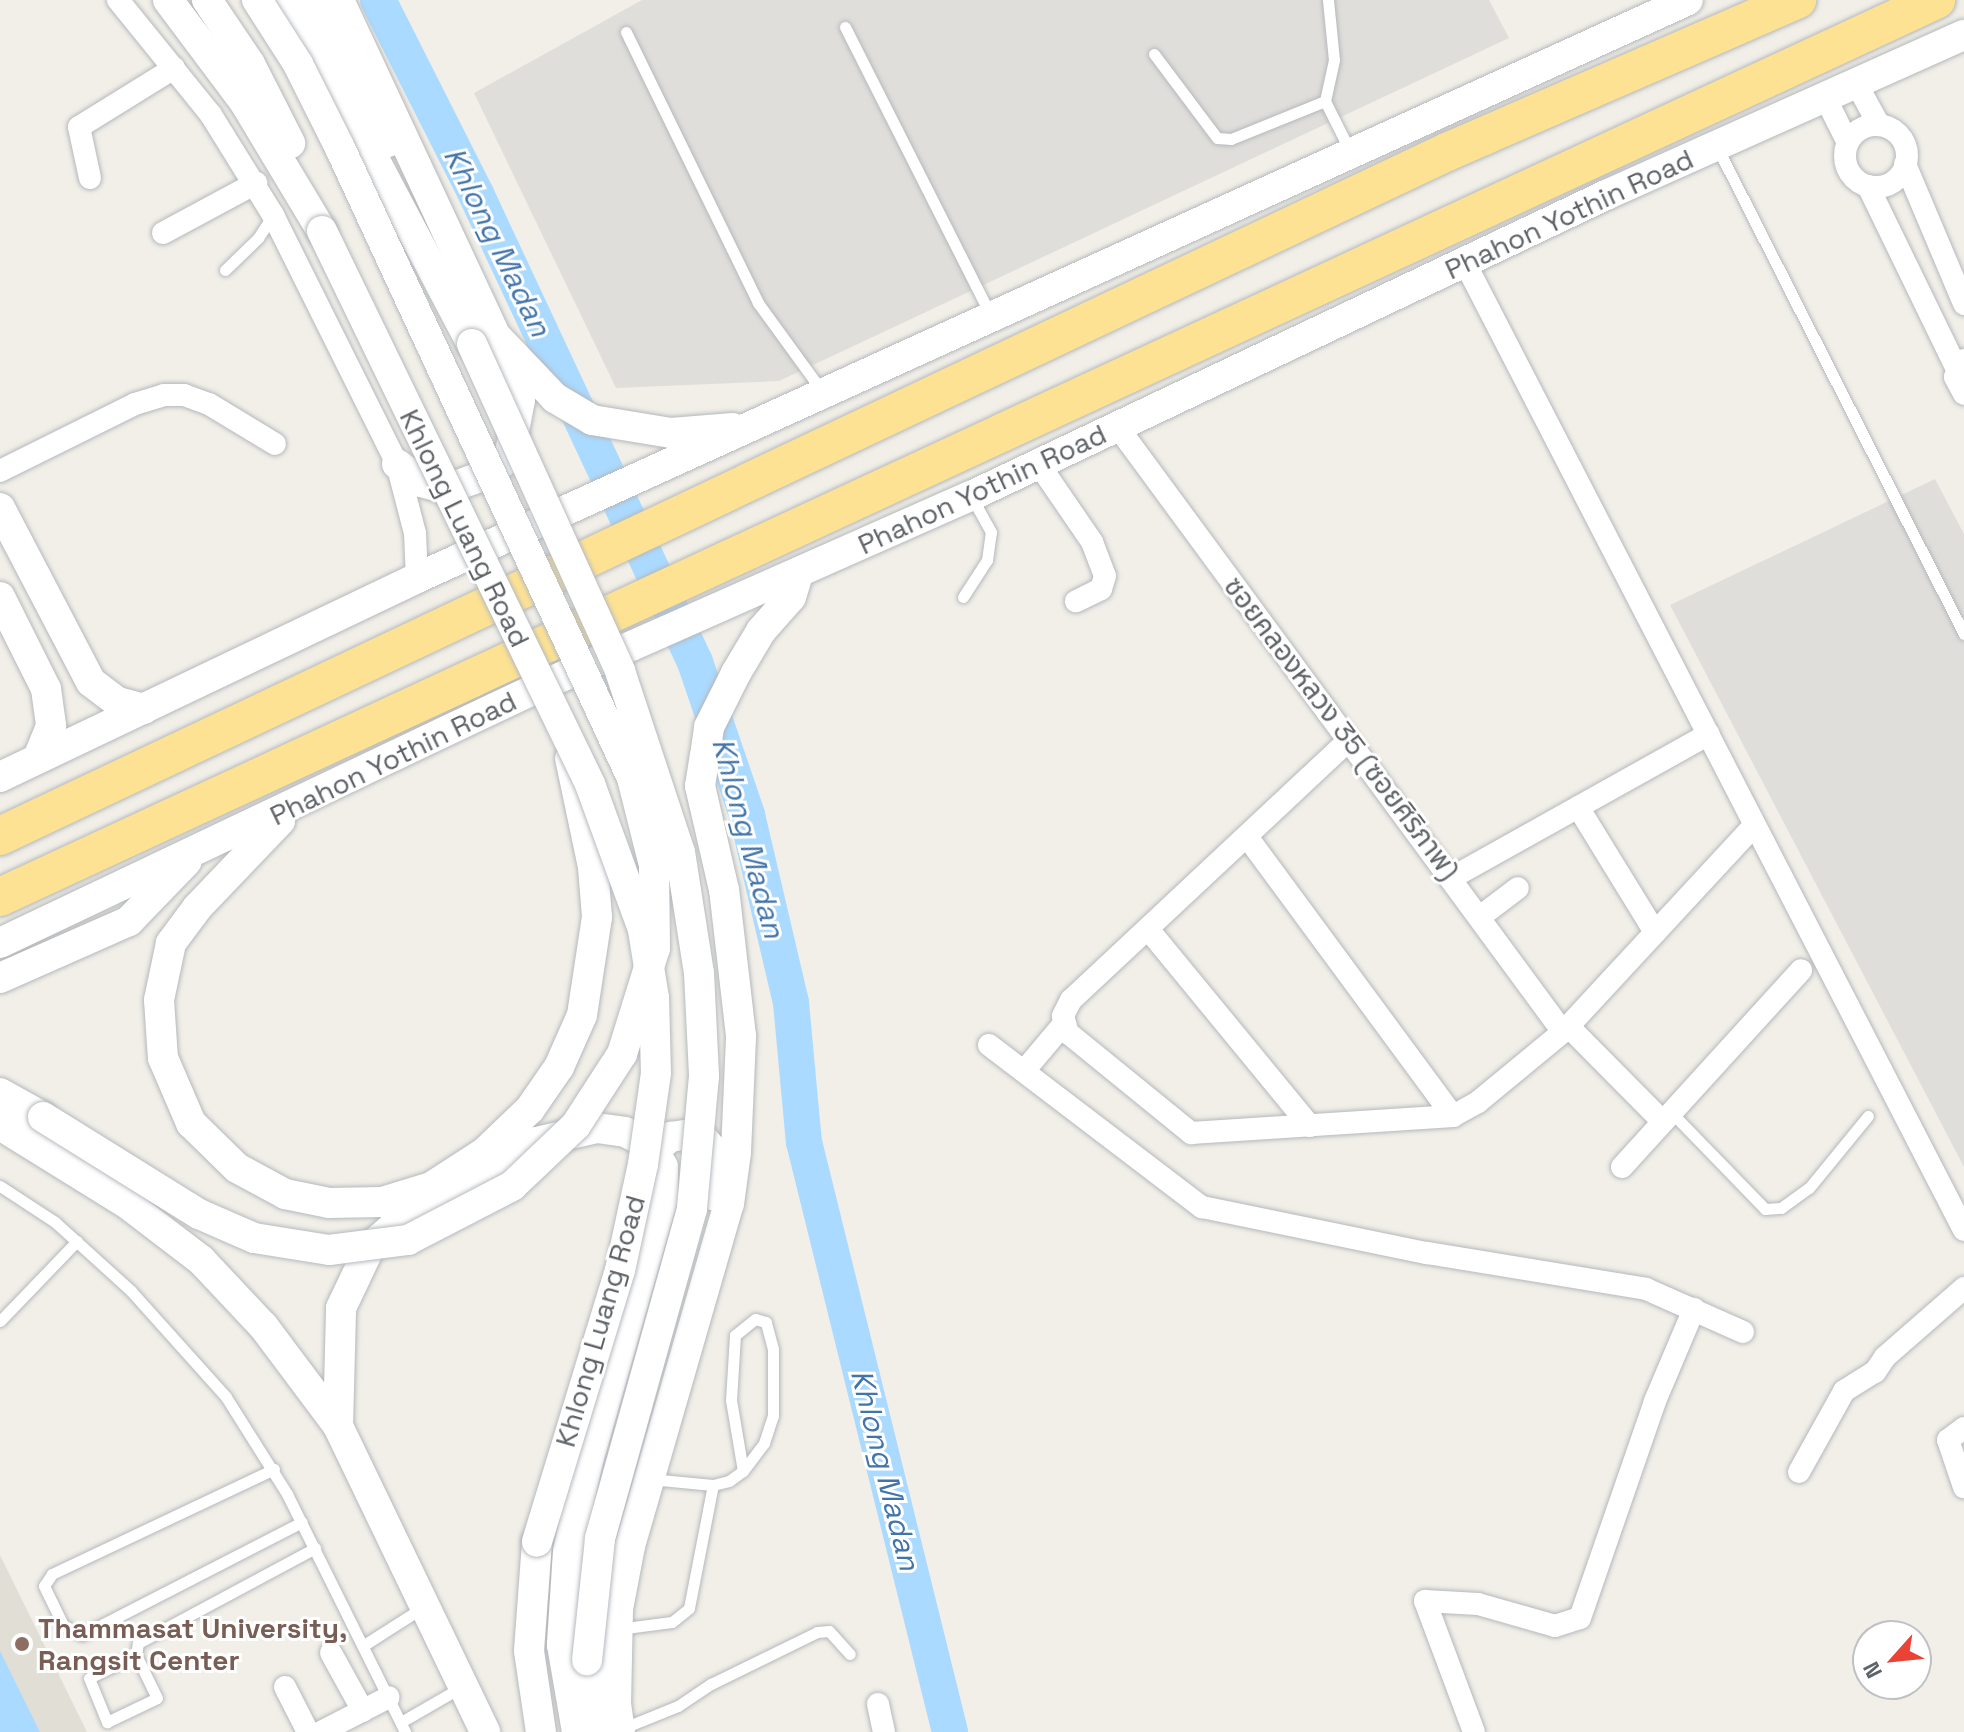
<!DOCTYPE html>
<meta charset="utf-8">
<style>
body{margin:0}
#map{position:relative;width:1964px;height:1732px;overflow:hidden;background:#f1efe8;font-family:"Space Grotesk","Noto Sans Thai",sans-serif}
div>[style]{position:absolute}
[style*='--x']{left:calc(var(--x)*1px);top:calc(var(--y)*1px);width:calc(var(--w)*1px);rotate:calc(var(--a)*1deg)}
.industrial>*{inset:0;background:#e0deda}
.education>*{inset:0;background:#e1ded6}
.water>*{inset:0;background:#aadaff}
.river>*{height:36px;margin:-18px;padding:0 18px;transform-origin:18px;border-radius:18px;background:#aadaff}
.roads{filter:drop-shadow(0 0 2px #b5b8bc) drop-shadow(0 0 2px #b5b8bc)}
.lane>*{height:11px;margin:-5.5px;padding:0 5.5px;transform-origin:5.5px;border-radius:5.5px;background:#fff}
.street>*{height:22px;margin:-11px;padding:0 11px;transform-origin:11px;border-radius:11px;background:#fff}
.street>.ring{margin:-11px;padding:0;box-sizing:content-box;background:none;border:22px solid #fff;border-radius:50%}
.secondary>*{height:30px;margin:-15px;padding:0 15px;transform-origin:15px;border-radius:15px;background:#fff}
.highway>*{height:38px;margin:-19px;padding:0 19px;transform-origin:19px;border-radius:19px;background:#fde293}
.bridges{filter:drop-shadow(0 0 2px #b6babf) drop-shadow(0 0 2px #b6babf)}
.secondary-bridge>*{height:30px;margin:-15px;padding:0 15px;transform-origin:15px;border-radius:15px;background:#fff}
.dots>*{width:22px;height:22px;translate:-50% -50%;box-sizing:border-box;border:4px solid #fff;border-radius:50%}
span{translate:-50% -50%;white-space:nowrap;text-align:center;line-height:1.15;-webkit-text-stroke:6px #fff;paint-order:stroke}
.street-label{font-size:28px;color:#5f6368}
.education-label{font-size:28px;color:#785e54;font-weight:700}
.left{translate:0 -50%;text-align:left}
.water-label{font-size:30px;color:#4174aa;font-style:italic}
.north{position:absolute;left:1852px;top:1620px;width:80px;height:80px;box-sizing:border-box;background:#fff;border:2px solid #bfc1c3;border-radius:50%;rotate:243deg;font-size:22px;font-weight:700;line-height:32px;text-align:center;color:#5f6368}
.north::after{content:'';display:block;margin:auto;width:28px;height:36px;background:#ea4335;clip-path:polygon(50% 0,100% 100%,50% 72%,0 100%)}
</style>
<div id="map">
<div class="industrial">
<i style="clip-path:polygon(642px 0,1489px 0,1509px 38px,779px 381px,616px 388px,474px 93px)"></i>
<i style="clip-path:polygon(1935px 479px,1964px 534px,1964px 1167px,1670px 605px)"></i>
</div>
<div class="education">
<i style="clip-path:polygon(0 1555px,87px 1732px,0 1732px)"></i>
</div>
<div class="water">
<i style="clip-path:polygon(0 1651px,40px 1732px,0 1732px)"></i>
</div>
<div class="river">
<i style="--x:378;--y:0;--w:217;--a:63.2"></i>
<i style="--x:476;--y:194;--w:517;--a:64.92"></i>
<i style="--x:695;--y:662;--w:162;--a:71.2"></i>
<i style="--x:747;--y:815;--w:193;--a:76.8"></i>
<i style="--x:791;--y:1003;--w:140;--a:84.7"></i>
<i style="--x:804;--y:1142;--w:608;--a:76.1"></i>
</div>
<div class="roads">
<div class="lane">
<i style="--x:1328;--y:0;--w:60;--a:84.3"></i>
<i style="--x:1334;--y:60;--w:42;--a:102.4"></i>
<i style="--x:1325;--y:101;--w:58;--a:63.4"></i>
<i style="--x:845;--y:27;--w:322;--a:63.2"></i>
<i style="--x:626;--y:32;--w:301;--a:64"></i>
<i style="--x:758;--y:303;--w:109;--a:54"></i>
<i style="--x:1154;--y:54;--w:105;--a:53.1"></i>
<i style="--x:1217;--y:138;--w:14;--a:4"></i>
<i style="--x:1231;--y:139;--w:101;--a:-22"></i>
<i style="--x:1717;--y:147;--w:546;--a:63.11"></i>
<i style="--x:225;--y:270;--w:46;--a:-44.1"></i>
<i style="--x:258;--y:238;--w:27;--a:-57"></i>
<i style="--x:963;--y:597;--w:44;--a:-57"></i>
<i style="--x:987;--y:560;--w:28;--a:-82"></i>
<i style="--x:991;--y:532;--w:41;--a:-119.1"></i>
<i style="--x:1671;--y:1112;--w:135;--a:45.9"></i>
<i style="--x:1765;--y:1209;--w:16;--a:-4"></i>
<i style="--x:1781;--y:1208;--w:34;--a:-36"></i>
<i style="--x:1809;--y:1188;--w:93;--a:-50.7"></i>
<i style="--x:0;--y:1186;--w:66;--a:33.2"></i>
<i style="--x:55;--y:1222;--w:103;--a:42.2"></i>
<i style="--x:131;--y:1291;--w:142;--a:48.1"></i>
<i style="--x:226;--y:1397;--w:115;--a:57.8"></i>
<i style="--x:287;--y:1494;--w:266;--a:63.6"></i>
<i style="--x:0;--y:1321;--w:111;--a:-46.1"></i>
<i style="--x:274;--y:1469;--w:246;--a:154.7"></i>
<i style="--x:52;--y:1574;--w:14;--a:124"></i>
<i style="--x:44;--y:1586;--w:43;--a:64"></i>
<i style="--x:63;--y:1625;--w:21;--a:28"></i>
<i style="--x:82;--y:1635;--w:247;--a:-27.2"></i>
<i style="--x:650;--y:1479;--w:63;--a:5.4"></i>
<i style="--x:713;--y:1485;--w:16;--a:-14"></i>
<i style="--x:729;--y:1481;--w:17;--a:-36"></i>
<i style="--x:743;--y:1471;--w:35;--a:-53"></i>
<i style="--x:764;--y:1443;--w:28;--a:-72"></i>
<i style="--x:773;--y:1416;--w:67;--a:-90"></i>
<i style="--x:773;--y:1349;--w:28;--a:-105"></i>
<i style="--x:766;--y:1322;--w:11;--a:-165"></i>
<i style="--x:755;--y:1319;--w:26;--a:141"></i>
<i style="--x:735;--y:1335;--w:65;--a:93.5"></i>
<i style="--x:731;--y:1400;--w:72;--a:80.4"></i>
<i style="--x:618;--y:1629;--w:54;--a:-7.4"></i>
<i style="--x:672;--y:1622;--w:22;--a:-39"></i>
<i style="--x:689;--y:1608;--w:125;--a:-79"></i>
<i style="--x:364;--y:1645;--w:69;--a:-32.5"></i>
<i style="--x:136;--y:1655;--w:52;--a:153.9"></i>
<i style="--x:89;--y:1678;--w:48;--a:67.8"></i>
<i style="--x:107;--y:1722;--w:55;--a:-25.6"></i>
<i style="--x:157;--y:1698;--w:48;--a:-116"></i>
<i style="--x:136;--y:1655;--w:12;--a:-81"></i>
<i style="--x:138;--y:1643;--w:201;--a:-28.2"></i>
<i style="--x:401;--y:1722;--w:72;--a:-30.1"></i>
<i style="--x:621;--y:1729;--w:61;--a:-22"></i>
<i style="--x:678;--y:1706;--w:40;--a:-34"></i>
<i style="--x:711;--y:1684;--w:118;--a:-26.1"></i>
<i style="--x:817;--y:1632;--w:12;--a:-5"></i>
<i style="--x:829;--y:1631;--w:31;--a:48"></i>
</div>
<div class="street">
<i style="--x:118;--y:0;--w:148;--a:51"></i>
<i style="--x:211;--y:115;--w:118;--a:58.2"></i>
<i style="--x:273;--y:215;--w:278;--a:63.5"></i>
<i style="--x:397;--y:464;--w:71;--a:75.4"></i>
<i style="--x:415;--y:533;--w:45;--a:87.5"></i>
<i style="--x:1856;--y:83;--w:48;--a:61.3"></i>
<i style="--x:1825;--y:97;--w:51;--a:63.4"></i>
<i class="ring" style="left:1845px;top:125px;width:40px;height:40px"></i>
<i style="--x:1905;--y:164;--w:152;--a:67.1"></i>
<i style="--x:90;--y:178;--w:52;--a:-102.2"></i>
<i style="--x:79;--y:127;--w:112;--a:-31.8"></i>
<i style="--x:1868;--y:186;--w:203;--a:64.1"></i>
<i style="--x:163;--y:233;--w:106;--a:-28.3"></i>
<i style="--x:1464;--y:261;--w:1090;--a:62.71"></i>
<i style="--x:1964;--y:360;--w:19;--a:118"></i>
<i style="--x:1955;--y:377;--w:19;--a:62"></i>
<i style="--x:1117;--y:426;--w:752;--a:53.65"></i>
<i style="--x:1038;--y:463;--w:96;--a:55.6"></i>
<i style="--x:1092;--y:542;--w:36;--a:69"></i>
<i style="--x:1105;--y:576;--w:14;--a:107"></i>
<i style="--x:1101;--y:589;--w:28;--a:154"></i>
<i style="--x:0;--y:471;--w:151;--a:-26.4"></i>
<i style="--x:135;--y:404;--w:30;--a:-17"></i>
<i style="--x:164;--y:395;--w:20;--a:0"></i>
<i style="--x:184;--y:395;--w:27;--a:20"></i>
<i style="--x:209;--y:404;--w:77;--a:31.2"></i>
<i style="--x:1349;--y:740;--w:381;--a:136.9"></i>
<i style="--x:1071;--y:1000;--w:18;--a:117"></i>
<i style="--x:1063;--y:1016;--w:18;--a:74"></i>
<i style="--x:1068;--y:1033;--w:159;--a:39.1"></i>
<i style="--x:1191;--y:1133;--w:263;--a:-3.7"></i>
<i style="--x:1453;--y:1116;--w:29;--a:-29"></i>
<i style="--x:1478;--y:1102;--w:110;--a:-39.5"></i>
<i style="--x:1563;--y:1032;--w:280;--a:-47.2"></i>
<i style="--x:1578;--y:807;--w:147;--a:58.4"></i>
<i style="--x:1248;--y:838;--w:345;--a:53.6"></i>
<i style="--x:1453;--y:877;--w:293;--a:-29.2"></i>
<i style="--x:1481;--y:916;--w:46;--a:-37.1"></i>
<i style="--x:1148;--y:929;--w:255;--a:50.6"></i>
<i style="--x:1568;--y:1026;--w:132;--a:45.3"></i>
<i style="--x:989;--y:1045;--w:268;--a:37.3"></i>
<i style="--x:1202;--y:1207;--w:230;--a:11.6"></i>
<i style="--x:1427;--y:1253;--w:222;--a:9.3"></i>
<i style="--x:1646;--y:1289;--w:106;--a:23.9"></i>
<i style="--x:1024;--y:1071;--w:59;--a:-49.8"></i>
<i style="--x:1622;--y:1167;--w:266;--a:-47.7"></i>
<i style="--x:1964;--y:1428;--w:20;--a:143"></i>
<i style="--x:1948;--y:1440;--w:50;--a:71.2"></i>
<i style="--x:1799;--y:1472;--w:93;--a:-60.9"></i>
<i style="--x:1844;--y:1391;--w:36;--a:-32"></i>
<i style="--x:1875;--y:1372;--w:18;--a:-56"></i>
<i style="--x:1885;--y:1357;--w:105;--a:-41.1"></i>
<i style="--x:331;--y:1653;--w:66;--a:61.1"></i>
<i style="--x:285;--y:1687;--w:51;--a:62.9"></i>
<i style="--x:878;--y:1704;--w:29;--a:78"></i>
<i style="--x:321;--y:1732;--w:76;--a:-27.2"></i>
<i style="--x:1474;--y:1732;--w:140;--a:-110.5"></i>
<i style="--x:1425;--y:1601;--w:53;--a:3.2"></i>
<i style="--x:1478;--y:1604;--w:80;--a:15.9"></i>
<i style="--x:1555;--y:1626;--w:26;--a:-18"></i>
<i style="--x:1580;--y:1618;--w:230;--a:-70.9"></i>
<i style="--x:1655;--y:1401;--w:100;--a:-67"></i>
</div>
<div class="secondary">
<i style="--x:168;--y:0;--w:129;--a:53.2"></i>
<i style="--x:245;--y:103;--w:149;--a:59"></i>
<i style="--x:207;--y:0;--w:77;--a:56.1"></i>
<i style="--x:250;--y:64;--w:89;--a:63.1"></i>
<i style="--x:277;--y:0;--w:156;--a:57.8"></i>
<i style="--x:360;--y:132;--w:240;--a:62.2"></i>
<i style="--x:310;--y:0;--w:162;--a:61.7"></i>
<i style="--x:339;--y:0;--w:370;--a:65"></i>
<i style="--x:495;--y:335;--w:87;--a:46.4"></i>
<i style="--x:555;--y:398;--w:43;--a:30.7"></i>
<i style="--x:592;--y:420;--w:80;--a:9.3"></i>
<i style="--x:671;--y:433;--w:62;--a:-4.6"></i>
<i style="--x:397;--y:464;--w:30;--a:37"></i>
<i style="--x:421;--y:482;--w:27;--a:15"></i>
<i style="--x:447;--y:489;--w:44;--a:-20.1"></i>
<i style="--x:488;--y:474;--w:27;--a:-39"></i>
<i style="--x:509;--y:457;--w:58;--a:-79.1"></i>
<i style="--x:520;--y:400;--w:55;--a:-110.1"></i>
<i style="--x:0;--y:508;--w:196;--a:62.4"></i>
<i style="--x:91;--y:682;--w:34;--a:37"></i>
<i style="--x:118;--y:702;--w:27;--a:15"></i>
<i style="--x:0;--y:597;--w:103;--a:63.4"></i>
<i style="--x:46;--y:689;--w:37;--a:82"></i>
<i style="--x:51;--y:726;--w:35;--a:112"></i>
<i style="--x:0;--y:777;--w:462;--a:-25.5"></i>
<i style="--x:417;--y:578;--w:1396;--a:-24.45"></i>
<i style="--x:280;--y:821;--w:120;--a:133.7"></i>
<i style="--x:197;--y:908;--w:44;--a:126.6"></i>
<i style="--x:171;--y:943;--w:58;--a:101.9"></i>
<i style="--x:159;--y:1000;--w:58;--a:86.1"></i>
<i style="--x:163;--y:1058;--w:71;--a:66.7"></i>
<i style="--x:191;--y:1123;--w:64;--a:44.4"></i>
<i style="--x:237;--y:1168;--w:55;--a:28.4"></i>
<i style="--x:285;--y:1194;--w:45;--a:11.6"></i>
<i style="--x:329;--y:1203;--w:53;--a:-1.1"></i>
<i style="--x:382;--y:1202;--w:51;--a:-17"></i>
<i style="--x:431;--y:1187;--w:64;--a:-32.9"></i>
<i style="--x:485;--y:1152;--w:62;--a:-43.7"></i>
<i style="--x:530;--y:1109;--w:51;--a:-55.4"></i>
<i style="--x:559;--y:1067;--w:57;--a:-66.1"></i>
<i style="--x:582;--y:1015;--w:99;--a:-81.3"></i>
<i style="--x:597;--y:917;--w:50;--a:-94.6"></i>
<i style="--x:593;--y:867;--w:111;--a:-101.9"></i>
<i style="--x:0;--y:943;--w:597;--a:-25.41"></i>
<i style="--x:539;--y:687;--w:472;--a:-23.9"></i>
<i style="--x:971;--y:496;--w:703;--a:-25.36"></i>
<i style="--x:1606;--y:195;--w:392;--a:-24.1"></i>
<i style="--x:0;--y:978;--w:141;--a:-23.8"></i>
<i style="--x:129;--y:921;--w:83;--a:-46"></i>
<i style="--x:0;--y:1093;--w:49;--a:29.2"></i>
<i style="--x:0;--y:1125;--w:152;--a:31.8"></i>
<i style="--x:129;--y:1205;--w:91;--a:37.4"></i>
<i style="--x:201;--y:1260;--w:92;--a:46.8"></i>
<i style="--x:264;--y:1327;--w:124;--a:53.2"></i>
<i style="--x:338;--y:1426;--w:339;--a:64.3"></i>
<i style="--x:654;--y:1150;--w:21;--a:-39"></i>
<i style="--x:670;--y:1137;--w:28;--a:-8"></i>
<i style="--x:698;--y:1133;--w:23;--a:49"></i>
<i style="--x:713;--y:1150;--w:45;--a:92.5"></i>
<i style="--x:338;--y:1426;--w:118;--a:-88.5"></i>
<i style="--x:341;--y:1308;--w:68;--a:-64.6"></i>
<i style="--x:370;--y:1247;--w:30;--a:-41"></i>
<i style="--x:393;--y:1227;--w:66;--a:-26.2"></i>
<i style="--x:452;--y:1198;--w:101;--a:-33.7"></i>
<i style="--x:536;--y:1142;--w:63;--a:-12.9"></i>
<i style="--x:597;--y:1128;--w:28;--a:8"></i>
<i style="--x:625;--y:1132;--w:29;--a:27"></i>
<i style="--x:651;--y:1145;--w:25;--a:61"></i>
<i style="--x:663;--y:1167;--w:31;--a:90"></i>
<i style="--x:663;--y:1198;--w:269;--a:105.9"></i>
<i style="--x:589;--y:1457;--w:96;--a:102.6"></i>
<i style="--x:568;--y:1551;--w:94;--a:93.7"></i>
<i style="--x:562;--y:1645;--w:88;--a:80.2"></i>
<i style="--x:537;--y:1542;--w:109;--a:94.2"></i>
<i style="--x:529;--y:1651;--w:82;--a:81.6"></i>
<i style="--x:587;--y:1660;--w:66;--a:82.1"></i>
<i style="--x:620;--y:1732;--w:27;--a:-98"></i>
<i style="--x:616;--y:1705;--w:96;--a:-88.8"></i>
<i style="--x:618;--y:1609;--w:64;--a:-79.2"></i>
<i style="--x:630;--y:1546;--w:356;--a:-73.9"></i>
<i style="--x:729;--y:1204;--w:52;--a:-82.3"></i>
<i style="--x:736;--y:1152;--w:116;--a:-87.5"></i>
<i style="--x:741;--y:1036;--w:147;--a:-96.6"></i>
<i style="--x:724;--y:890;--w:107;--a:-103"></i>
<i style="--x:700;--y:786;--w:30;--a:-81"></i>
<i style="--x:705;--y:756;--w:29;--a:-82"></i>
<i style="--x:709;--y:727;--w:60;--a:-63.4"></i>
<i style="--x:736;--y:673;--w:49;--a:-59.2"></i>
<i style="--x:761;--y:631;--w:45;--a:-48.6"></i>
<i style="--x:791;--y:597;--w:24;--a:-73"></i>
</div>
<div class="highway">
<i style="--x:0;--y:836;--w:1601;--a:-25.3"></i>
<i style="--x:1447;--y:152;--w:382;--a:-23.5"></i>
<i style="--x:0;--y:897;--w:2134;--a:-24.86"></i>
</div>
</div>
<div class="bridges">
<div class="secondary-bridge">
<i style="--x:322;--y:231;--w:615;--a:64.14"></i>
<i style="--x:590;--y:784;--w:155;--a:70"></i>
<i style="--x:643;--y:930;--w:69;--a:80.8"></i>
<i style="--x:654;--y:998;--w:75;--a:88.5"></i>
<i style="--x:656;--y:1073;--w:92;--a:98.1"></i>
<i style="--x:643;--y:1164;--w:108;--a:102.2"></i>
<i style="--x:620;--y:1270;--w:284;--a:107"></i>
<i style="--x:472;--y:344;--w:359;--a:65.6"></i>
<i style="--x:620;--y:671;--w:191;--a:71.7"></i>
<i style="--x:680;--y:852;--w:122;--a:81.1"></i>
<i style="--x:699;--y:973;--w:103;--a:87.2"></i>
<i style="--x:704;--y:1076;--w:134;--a:95.2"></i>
<i style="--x:692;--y:1209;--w:343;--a:105.6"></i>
<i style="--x:600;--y:1539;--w:122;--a:96.1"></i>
<i style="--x:43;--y:1117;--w:184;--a:31.9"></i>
<i style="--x:199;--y:1214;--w:60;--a:23.6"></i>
<i style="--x:254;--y:1238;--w:76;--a:9.1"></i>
<i style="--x:329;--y:1250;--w:80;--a:-7.2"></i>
<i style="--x:408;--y:1240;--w:117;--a:-27.4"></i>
<i style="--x:512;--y:1186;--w:88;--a:-43.6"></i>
<i style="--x:576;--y:1125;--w:85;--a:-57.1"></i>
<i style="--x:622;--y:1054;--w:111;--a:-72.7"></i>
<i style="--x:655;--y:948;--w:83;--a:-90.7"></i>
<i style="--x:654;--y:865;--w:90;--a:-104.2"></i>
<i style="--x:632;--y:778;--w:694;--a:-114.87"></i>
<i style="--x:340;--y:148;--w:94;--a:-116.6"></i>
<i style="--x:298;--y:64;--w:76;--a:-122.6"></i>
</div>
</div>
<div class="dots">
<i style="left:22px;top:1644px;background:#8d6e63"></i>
</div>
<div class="street-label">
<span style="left:1569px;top:214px;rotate:-25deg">Phahon Yothin Road</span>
<span style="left:982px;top:489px;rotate:-25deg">Phahon Yothin Road</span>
<span style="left:465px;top:528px;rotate:64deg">Khlong Luang Road</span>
<span style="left:1342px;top:728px;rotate:53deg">ซอยคลองหลวง 35 (ซอยศิริภาพ)</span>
<span style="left:393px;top:758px;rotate:-26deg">Phahon Yothin Road</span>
<span style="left:600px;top:1321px;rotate:-74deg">Khlong Luang Road</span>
</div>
<div class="education-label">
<span class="left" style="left:38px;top:1644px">Thammasat University,<br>Rangsit Center</span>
</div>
<div class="water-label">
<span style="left:497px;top:242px;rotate:64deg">Khlong Madan</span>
<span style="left:748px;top:838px;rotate:75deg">Khlong Madan</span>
<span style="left:885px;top:1470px;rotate:76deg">Khlong Madan</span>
</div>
<div class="north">N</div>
</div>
